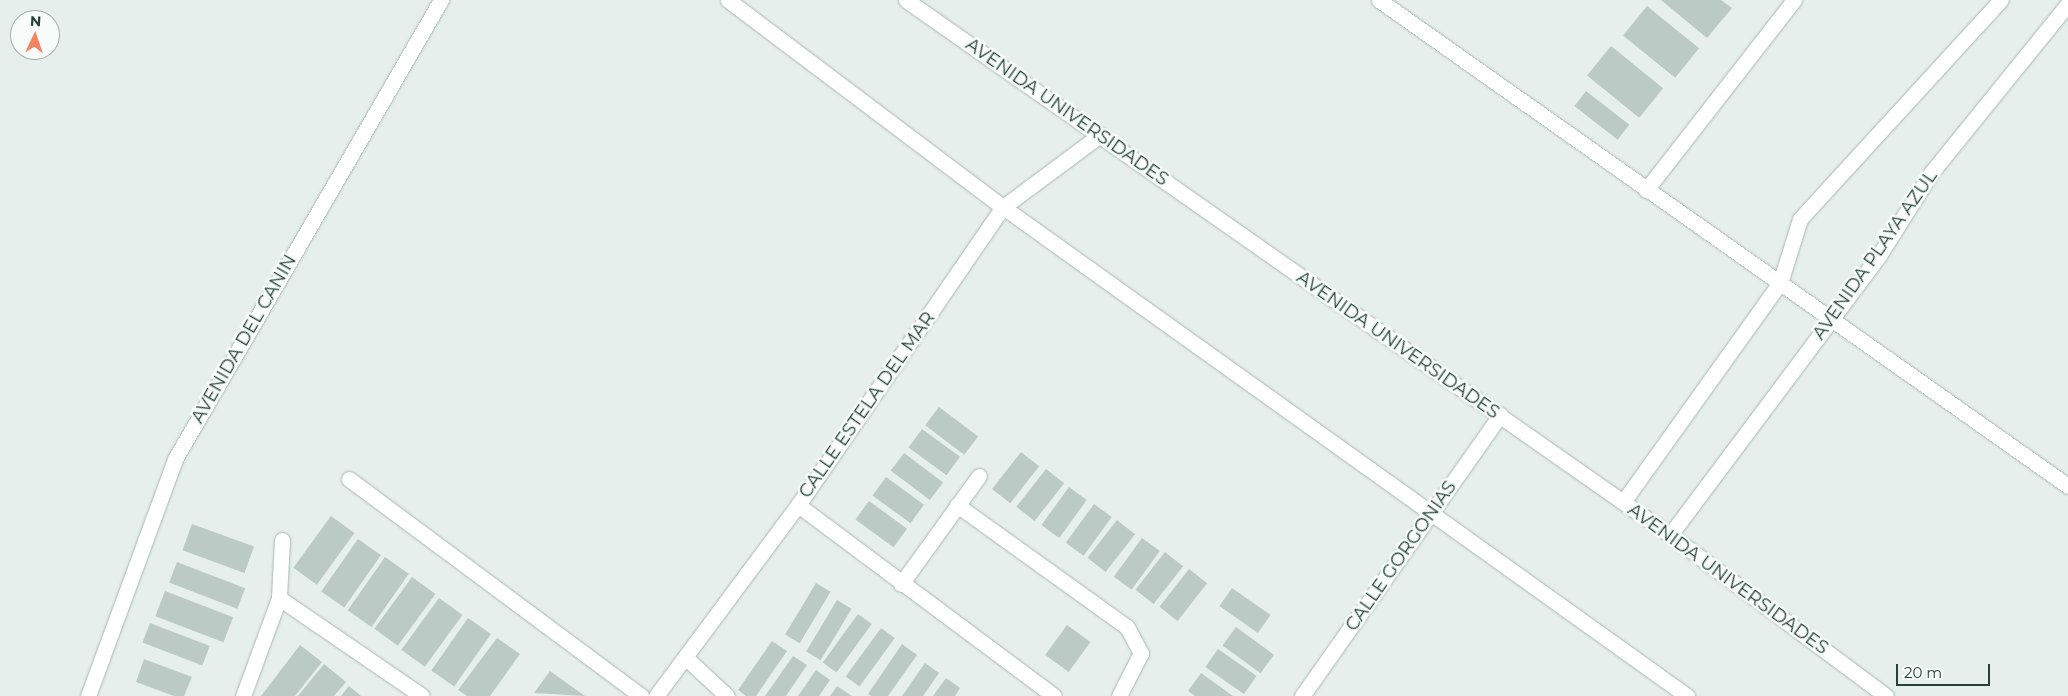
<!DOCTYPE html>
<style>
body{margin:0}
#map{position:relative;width:2068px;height:696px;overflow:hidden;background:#e6efeb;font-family:Montserrat,sans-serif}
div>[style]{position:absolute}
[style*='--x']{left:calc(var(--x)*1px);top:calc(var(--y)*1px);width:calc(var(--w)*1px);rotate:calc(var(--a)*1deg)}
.building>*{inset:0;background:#bbcac4;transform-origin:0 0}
.roads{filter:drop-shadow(0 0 1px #a8b8b2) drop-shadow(0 0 1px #a8b8b2)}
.minor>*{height:15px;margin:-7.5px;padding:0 7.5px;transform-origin:7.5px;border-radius:7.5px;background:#fff}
.tertiary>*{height:15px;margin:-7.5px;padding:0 7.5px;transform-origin:7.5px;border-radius:7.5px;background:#fff}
.secondary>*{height:15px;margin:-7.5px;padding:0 7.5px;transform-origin:7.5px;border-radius:7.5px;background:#fff}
span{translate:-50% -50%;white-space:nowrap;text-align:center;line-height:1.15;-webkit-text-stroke:5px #f7fbf9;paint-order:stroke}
.street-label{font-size:18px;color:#24423a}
.north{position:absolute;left:10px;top:10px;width:50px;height:50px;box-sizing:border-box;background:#f7fbf9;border:1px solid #a3b1ad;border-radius:50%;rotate:3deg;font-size:14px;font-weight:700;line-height:20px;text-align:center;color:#24423a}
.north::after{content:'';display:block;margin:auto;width:18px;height:22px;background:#f4845f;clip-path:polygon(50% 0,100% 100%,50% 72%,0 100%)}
.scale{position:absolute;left:1896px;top:664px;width:94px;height:22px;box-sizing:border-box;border:2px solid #24423a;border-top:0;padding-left:6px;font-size:15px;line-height:18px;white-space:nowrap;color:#24423a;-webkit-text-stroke:4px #f7fbf9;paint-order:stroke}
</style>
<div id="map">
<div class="building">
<i style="clip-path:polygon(1661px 0,1721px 0,1732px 8px,1707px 38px)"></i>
<i style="left:1647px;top:6px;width:67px;height:38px;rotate:39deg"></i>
<i style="left:1611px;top:46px;width:67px;height:38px;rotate:39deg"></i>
<i style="left:1586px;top:91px;width:55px;height:19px;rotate:38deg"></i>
<i style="left:939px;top:407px;width:49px;height:23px;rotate:37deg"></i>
<i style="left:922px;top:429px;width:47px;height:23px;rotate:36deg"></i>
<i style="left:1021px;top:452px;width:23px;height:47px;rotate:38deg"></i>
<i style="left:904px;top:453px;width:49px;height:22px;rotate:37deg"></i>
<i style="left:1046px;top:469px;width:23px;height:48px;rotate:38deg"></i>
<i style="left:886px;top:477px;width:47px;height:23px;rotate:36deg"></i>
<i style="left:1069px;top:487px;width:22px;height:47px;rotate:36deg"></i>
<i style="left:869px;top:501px;width:47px;height:23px;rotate:36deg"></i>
<i style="left:1094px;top:504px;width:22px;height:48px;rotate:36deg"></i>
<i style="left:331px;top:516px;width:29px;height:64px;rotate:36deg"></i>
<i style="left:1117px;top:520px;width:23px;height:48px;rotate:38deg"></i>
<i style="left:192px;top:524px;width:66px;height:28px;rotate:20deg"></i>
<i style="left:1142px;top:538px;width:22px;height:48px;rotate:36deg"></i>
<i style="left:358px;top:539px;width:28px;height:64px;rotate:35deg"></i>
<i style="left:1165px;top:552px;width:23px;height:48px;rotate:38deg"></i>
<i style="left:385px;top:557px;width:29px;height:65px;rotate:35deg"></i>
<i style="left:177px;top:562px;width:73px;height:22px;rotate:21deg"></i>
<i style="left:1189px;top:569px;width:23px;height:48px;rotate:38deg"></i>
<i style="left:412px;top:577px;width:29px;height:64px;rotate:36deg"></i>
<i style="left:816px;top:583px;width:17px;height:60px;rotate:31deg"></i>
<i style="left:1232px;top:588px;width:47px;height:22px;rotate:35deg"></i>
<i style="left:165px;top:591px;width:73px;height:27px;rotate:21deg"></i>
<i style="left:439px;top:598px;width:29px;height:64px;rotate:36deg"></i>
<i style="left:837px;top:600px;width:17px;height:60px;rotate:31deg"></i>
<i style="left:858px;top:614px;width:17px;height:60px;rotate:36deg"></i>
<i style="left:468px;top:618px;width:28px;height:64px;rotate:35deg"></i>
<i style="left:150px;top:623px;width:64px;height:21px;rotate:21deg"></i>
<i style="left:1067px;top:625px;width:29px;height:37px;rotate:36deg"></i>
<i style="left:1236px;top:627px;width:47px;height:23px;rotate:36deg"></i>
<i style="left:881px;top:628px;width:17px;height:60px;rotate:36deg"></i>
<i style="clip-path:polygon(497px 638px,520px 654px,490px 696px,467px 696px,458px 690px)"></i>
<i style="clip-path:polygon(772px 641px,787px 651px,756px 696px,746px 696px,738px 690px)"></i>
<i style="clip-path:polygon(902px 644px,917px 655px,888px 696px,871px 696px,868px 694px)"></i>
<i style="clip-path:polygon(300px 645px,322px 662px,295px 696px,261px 696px)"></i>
<i style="left:1218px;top:649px;width:47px;height:22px;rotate:35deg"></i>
<i style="clip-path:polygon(793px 656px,807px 665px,786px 696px,765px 696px)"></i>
<i style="clip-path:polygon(144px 659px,192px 677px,184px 696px,174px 696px,136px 682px)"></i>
<i style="clip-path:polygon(925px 663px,939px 673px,923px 696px,902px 696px)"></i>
<i style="clip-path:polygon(324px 664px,346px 682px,334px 696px,298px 696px)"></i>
<i style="clip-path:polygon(816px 670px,830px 680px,819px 696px,798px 696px)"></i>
<i style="clip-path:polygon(550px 671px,585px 696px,534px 693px)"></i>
<i style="clip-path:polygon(1201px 673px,1233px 696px,1195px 696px,1188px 691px)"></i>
<i style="clip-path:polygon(946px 678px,960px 688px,955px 696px,933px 696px)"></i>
<i style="clip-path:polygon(349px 686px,361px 696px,341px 696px)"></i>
<i style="clip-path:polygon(837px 686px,852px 696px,830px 696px)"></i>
</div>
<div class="roads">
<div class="minor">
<i style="--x:1646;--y:190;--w:241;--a:-52.1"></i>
<i style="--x:349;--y:479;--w:364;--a:36.6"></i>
<i style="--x:1623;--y:502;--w:269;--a:-54.4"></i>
<i style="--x:1780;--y:283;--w:67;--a:-72.6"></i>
<i style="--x:1800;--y:219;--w:297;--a:-47.5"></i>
<i style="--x:798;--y:505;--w:319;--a:36.7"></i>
<i style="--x:957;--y:505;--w:209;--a:35.7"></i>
<i style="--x:1127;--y:627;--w:30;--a:62"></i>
<i style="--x:1141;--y:653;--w:48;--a:117.1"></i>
<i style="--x:1670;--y:535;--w:351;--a:-53.2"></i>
<i style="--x:1880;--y:254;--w:96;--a:-57.8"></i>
<i style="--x:1931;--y:173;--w:218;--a:-51"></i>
<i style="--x:282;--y:540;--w:58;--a:93"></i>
<i style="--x:279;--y:598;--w:173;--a:34.4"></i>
<i style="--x:901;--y:584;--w:133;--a:-54.2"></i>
<i style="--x:685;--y:657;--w:57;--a:42.9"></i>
<i style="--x:243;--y:696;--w:104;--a:-69.8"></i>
<i style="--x:656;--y:696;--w:238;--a:-53.4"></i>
<i style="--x:798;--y:505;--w:362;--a:-55.5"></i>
<i style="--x:1003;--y:207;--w:121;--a:-36.6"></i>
<i style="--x:1302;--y:696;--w:344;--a:-54.8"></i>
</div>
<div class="tertiary">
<i style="--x:1379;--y:0;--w:843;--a:35.2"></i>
<i style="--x:88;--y:696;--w:252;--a:-69.8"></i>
<i style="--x:175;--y:459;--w:531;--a:-59.91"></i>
</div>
<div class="secondary">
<i style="--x:728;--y:0;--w:344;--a:37"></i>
<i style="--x:1003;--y:207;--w:841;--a:35.56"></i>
<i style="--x:906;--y:0;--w:933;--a:35"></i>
<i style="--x:1670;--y:535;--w:269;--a:36.7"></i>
</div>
</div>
<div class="street-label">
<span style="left:1067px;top:112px;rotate:35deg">AVENIDA UNIVERSIDADES</span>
<span style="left:1875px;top:255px;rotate:-55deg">AVENIDA PLAYA AZUL</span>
<span style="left:244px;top:339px;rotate:-60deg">AVENIDA DEL CANIN</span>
<span style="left:1398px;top:345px;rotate:35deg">AVENIDA UNIVERSIDADES</span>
<span style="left:867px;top:405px;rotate:-55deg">CALLE ESTELA DEL MAR</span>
<span style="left:1401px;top:556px;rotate:-55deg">CALLE GORGONIAS</span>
<span style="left:1728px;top:579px;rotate:36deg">AVENIDA UNIVERSIDADES</span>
</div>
<div class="north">N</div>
<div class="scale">20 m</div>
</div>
